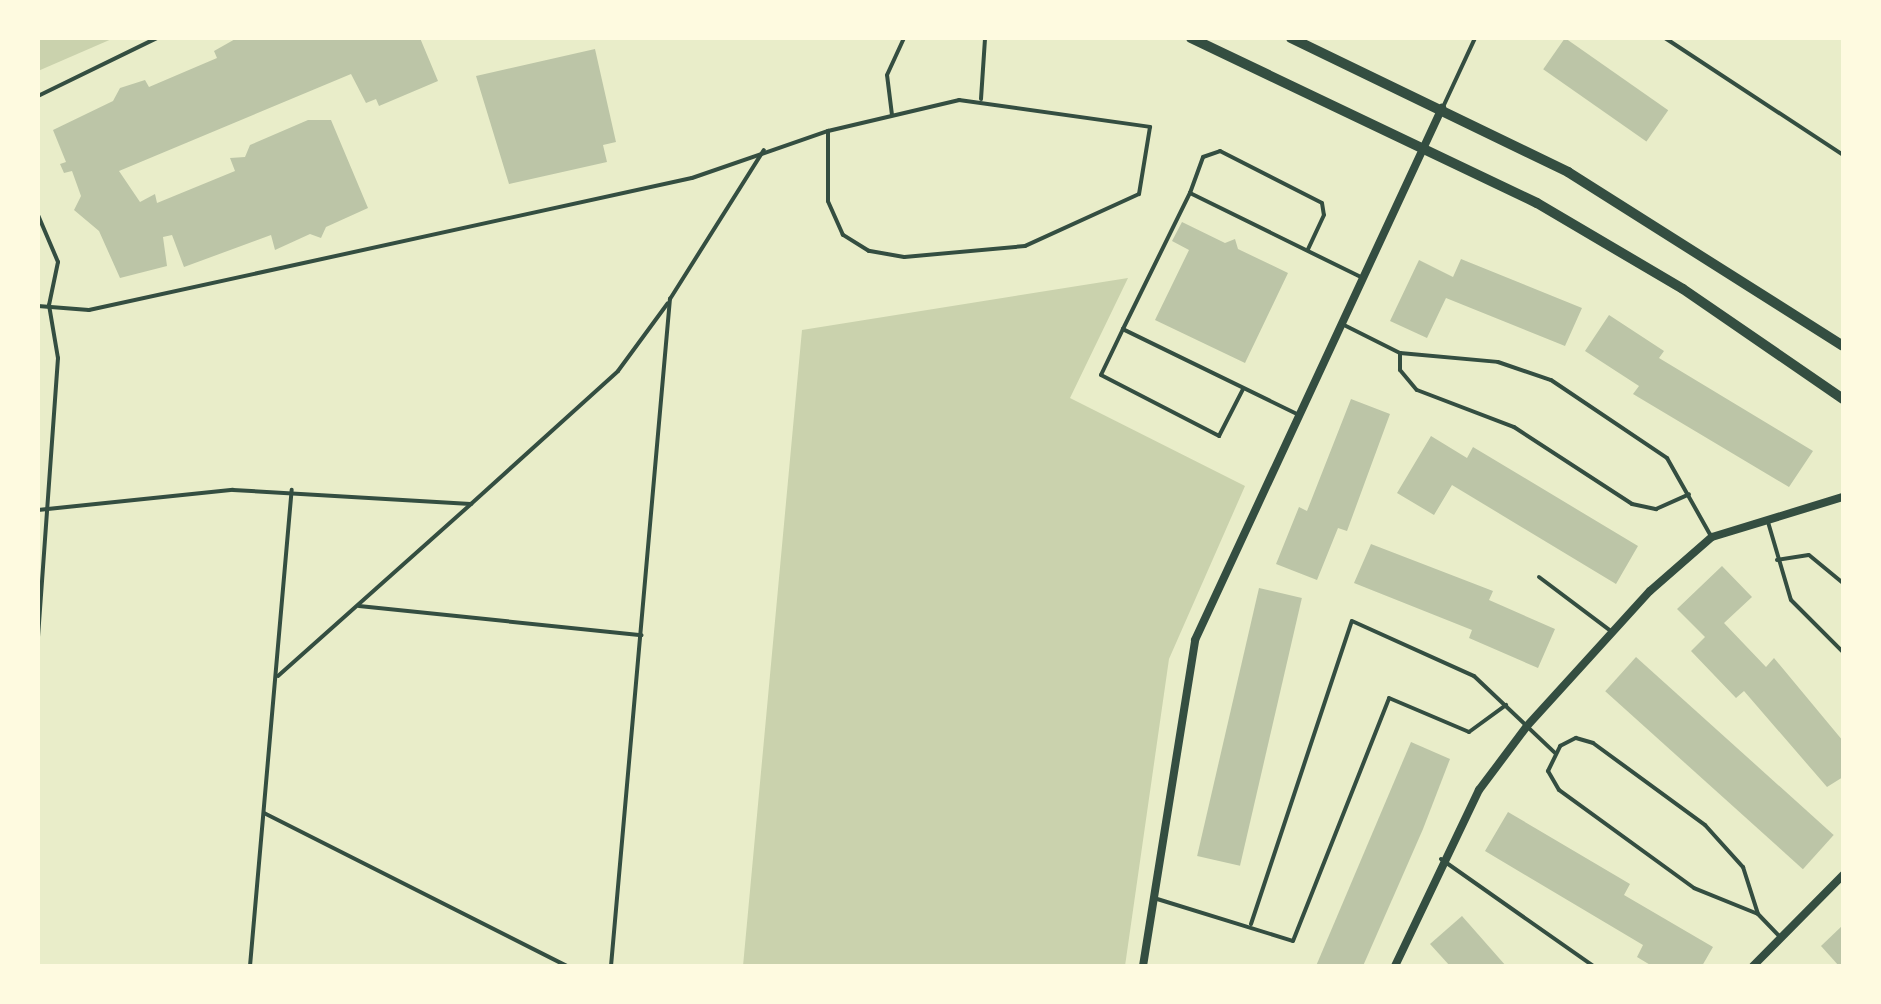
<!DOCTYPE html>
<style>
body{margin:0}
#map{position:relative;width:1881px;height:1004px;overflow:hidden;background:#e9edc9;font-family:Arial,sans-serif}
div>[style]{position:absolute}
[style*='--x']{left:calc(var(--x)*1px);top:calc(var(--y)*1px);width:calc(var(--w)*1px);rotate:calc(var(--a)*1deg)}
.green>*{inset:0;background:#cad2ad}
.building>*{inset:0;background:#bcc5a7;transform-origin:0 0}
.service>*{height:4px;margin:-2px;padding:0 2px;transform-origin:2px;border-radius:2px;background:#344e41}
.minor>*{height:8px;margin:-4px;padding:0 4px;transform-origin:4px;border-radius:4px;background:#344e41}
.tertiary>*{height:10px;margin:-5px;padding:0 5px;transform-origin:5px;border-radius:5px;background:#344e41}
span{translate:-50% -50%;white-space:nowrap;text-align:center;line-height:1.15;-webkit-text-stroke:6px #fefae0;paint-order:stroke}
.frame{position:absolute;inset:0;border:40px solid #fefae0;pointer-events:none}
</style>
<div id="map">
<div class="green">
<i style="clip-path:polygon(38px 38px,114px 38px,38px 71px)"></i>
<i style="clip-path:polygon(1128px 278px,1070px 398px,1245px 486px,1169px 659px,1125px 966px,743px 966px,802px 330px)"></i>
</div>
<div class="building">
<i style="clip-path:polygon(237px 38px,420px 38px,438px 81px,379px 106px,376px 99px,366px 103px,351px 74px,119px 171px,140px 202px,155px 194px,157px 203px,235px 171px,230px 158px,245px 157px,250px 145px,308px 120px,331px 120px,368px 208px,326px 227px,321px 238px,310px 234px,275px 250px,271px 235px,184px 267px,172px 235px,163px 237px,167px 266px,120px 278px,99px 231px,74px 210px,81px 196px,72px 171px,64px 173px,60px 164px,66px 162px,53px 130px,113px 101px,120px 88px,145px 80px,149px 87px,217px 58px,214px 51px)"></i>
<i style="left:1565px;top:38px;width:126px;height:38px;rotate:35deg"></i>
<i style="clip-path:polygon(595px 49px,616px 142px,603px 145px,607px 162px,509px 184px,476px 76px)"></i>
<i style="clip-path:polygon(1182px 222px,1225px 243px,1235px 239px,1238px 249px,1288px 273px,1245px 363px,1155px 320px,1189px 250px,1172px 241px)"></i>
<i style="clip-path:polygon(1461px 259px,1582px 308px,1565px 346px,1446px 298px,1427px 338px,1390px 321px,1419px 260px,1453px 277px)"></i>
<i style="clip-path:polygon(1609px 315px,1664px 351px,1659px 358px,1813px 451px,1789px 487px,1633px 394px,1639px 386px,1585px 351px)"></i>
<i style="clip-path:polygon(1351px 399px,1390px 414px,1347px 531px,1338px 528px,1317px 580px,1276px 564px,1299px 507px,1307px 511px)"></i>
<i style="clip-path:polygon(1431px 436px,1467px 458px,1473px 447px,1638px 546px,1616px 584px,1452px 485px,1434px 515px,1397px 493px)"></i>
<i style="clip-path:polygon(1371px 544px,1493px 591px,1489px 600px,1555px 629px,1538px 668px,1469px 638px,1472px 630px,1354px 583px)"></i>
<i style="clip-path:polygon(1722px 566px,1752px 597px,1724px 623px,1766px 667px,1774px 658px,1843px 741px,1843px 777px,1827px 787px,1744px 691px,1736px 698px,1691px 651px,1705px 637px,1677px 609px)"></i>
<i style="left:1259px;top:588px;width:44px;height:275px;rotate:13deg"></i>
<i style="left:1636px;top:657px;width:266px;height:46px;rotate:42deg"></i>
<i style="clip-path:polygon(1411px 742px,1450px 759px,1423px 829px,1363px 966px,1316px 966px)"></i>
<i style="clip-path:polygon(1508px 812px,1630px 884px,1624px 895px,1713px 947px,1702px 966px,1652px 966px,1637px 957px,1643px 945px,1485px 851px)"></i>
<i style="clip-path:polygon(1462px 916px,1506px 966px,1450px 966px,1430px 944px)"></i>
<i style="clip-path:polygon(1843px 925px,1843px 966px,1839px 966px,1821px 946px)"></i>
</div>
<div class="service">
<i style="--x:1665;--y:38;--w:213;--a:33.3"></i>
<i style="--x:38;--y:96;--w:132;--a:-26"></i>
<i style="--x:981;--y:99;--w:61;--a:-86.2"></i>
<i style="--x:1443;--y:107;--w:76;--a:-65.1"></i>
<i style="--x:892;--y:115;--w:40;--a:-97.1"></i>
<i style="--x:887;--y:75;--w:41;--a:-65.3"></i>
<i style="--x:1190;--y:193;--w:38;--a:-70"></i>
<i style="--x:1203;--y:157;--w:18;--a:-19"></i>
<i style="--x:1220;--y:151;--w:114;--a:27"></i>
<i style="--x:1322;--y:203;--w:12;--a:81"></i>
<i style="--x:1324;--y:215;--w:38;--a:115"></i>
<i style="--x:38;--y:215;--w:51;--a:66.9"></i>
<i style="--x:58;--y:262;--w:44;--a:101.8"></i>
<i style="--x:49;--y:305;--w:54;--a:80.4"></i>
<i style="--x:58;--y:358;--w:281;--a:94.1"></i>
<i style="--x:38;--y:306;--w:51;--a:4.5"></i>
<i style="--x:89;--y:310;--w:617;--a:-12.35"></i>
<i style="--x:692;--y:178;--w:144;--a:-19.1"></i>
<i style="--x:828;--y:131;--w:135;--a:-13.3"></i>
<i style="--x:959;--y:100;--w:193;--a:8"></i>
<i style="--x:1150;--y:127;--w:68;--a:99.3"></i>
<i style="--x:1139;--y:194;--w:125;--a:155.5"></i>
<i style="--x:1025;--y:246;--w:121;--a:174.8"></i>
<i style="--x:904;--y:257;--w:36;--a:-170"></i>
<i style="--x:869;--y:251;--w:31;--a:-148"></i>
<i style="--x:843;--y:235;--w:37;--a:-114"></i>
<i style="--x:828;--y:201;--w:70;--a:-90"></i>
<i style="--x:1344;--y:325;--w:63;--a:26.6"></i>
<i style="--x:1400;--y:353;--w:98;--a:5.2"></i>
<i style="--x:1498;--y:362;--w:56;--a:18.8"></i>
<i style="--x:1551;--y:380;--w:140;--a:33.9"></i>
<i style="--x:1667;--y:458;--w:90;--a:60.6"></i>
<i style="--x:1123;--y:329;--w:51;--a:115.6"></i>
<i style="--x:1101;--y:375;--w:133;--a:27.3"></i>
<i style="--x:1219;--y:436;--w:53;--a:-62.9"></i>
<i style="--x:1400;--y:353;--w:17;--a:90"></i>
<i style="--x:1400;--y:370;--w:26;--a:50"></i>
<i style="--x:1417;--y:390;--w:104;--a:20.9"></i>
<i style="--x:1514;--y:427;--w:141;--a:33.1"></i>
<i style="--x:1632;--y:504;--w:25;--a:12"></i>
<i style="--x:1656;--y:509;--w:36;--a:-24"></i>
<i style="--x:1299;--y:415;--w:196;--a:-154"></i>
<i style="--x:1123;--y:329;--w:152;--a:-63.8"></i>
<i style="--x:1190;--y:193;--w:191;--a:26.2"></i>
<i style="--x:38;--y:510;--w:196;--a:-5.9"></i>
<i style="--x:233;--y:490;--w:238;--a:3.4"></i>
<i style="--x:471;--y:504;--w:198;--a:-42.1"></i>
<i style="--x:618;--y:371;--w:84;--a:-53.7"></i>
<i style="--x:1768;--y:522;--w:81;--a:73.6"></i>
<i style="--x:1791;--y:600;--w:74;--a:45"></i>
<i style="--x:1777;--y:560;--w:32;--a:-9"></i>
<i style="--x:1809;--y:555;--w:44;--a:39.5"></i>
<i style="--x:1539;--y:577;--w:90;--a:36.9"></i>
<i style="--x:359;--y:606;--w:284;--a:5.9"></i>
<i style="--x:278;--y:676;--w:259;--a:-41.7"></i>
<i style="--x:264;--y:813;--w:339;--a:26.8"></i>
<i style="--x:1441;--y:859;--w:186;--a:35.1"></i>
<i style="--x:1154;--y:898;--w:145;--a:17.2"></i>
<i style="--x:1293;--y:941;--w:261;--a:-68.4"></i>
<i style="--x:1389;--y:698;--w:87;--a:23"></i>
<i style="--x:1469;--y:732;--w:46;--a:-36.1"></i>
<i style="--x:1758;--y:914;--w:69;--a:-157.9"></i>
<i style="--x:1694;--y:888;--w:167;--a:-144"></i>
<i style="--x:1559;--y:790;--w:22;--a:-120"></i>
<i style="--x:1548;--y:771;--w:28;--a:-64"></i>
<i style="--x:1560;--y:746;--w:18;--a:-27"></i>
<i style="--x:1576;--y:738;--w:18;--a:16"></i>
<i style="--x:1593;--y:743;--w:139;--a:36.2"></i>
<i style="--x:1705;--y:825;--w:57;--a:47.9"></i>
<i style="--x:1743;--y:867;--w:49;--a:72.3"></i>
<i style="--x:1758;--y:914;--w:32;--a:46"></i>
<i style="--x:1251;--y:924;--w:319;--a:-71.6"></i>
<i style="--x:1352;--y:621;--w:134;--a:24.3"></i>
<i style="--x:1474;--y:676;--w:112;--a:43.5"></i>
<i style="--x:250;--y:966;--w:478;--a:-85"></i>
<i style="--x:611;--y:966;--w:670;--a:-84.95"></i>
<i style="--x:670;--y:299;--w:176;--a:-57.8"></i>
</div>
<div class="minor">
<i style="--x:1143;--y:966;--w:330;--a:-80.9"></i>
<i style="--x:1195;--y:640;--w:587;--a:-65.1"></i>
<i style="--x:1395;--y:966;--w:195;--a:-64.5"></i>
<i style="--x:1479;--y:790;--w:80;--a:-53.1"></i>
<i style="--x:1527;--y:726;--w:183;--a:-47.7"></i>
<i style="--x:1650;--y:591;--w:82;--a:-41.1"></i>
<i style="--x:1712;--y:537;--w:137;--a:-17"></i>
<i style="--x:1753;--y:966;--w:128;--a:-45.3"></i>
</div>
<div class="tertiary">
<i style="--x:1191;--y:38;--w:383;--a:25.5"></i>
<i style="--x:1537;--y:203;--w:169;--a:30.5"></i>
<i style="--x:1683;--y:289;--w:194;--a:34.5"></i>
<i style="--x:1291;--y:38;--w:308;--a:25.8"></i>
<i style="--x:1568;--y:172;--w:325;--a:32.3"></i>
</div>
<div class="frame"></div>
</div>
